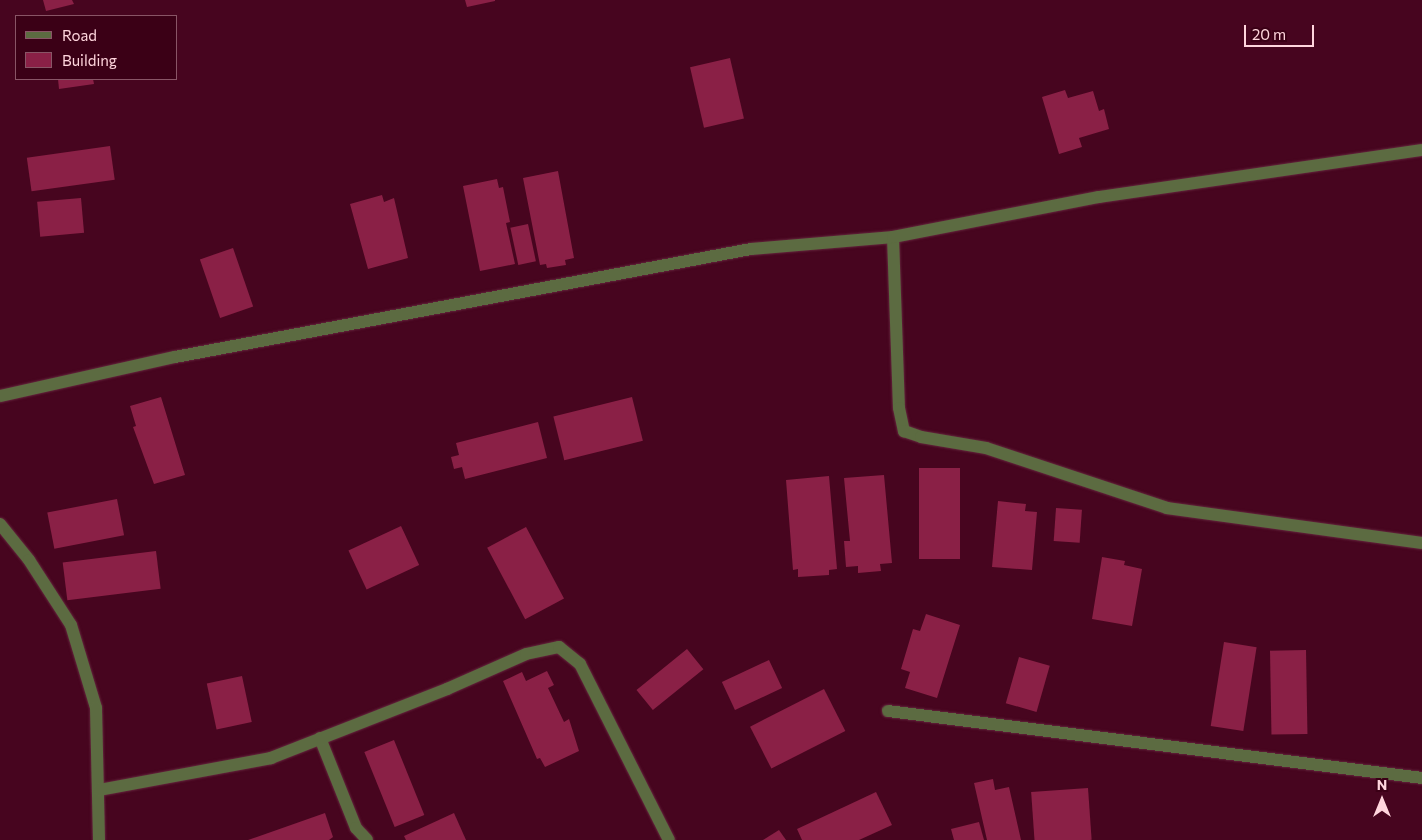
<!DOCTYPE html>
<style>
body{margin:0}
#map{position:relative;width:1422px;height:840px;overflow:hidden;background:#47051f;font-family:Commissioner,sans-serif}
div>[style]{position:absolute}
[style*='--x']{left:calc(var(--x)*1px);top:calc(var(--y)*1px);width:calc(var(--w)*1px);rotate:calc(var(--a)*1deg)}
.building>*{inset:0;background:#8a2046;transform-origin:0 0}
.roads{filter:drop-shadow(0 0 1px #64263d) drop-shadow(0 0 1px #64263d)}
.minor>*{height:12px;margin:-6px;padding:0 6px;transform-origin:6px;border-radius:6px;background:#5c6b41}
span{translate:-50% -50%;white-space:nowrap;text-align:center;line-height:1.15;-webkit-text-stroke:4px #3b0016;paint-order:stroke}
.legend{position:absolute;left:15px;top:15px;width:162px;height:65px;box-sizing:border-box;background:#3b0016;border:1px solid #895566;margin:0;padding:6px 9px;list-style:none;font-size:15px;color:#ffd5dd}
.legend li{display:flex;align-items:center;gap:10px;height:25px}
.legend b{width:25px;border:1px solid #895566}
.north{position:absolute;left:1357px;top:775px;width:50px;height:50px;-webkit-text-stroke:4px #3b0016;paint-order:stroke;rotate:0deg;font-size:14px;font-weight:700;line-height:20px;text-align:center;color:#ffd5dd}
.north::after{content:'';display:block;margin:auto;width:18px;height:22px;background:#ffd5dd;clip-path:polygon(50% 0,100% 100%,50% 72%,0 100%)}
.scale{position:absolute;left:1244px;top:25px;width:70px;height:22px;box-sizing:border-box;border:2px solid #ffd5dd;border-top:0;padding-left:6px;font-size:15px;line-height:18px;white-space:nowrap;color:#ffd5dd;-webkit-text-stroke:4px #3b0016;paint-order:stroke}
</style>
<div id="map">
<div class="building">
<i style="clip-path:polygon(43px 0,72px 0,74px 4px,46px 11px)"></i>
<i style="clip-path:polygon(465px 0,495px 0,495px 1px,467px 7px)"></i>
<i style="left:730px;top:58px;width:62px;height:41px;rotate:77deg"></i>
<i style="clip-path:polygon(58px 79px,93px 79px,94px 84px,59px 89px)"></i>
<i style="clip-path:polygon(1065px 90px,1068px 98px,1093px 91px,1099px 111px,1104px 109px,1109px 129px,1079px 138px,1082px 147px,1059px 154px,1042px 97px)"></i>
<i style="left:110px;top:146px;width:34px;height:84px;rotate:82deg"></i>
<i style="clip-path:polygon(558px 171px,574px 258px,565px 260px,566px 265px,547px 268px,546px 264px,540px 265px,523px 178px)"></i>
<i style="clip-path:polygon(497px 179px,499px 188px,503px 187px,510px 222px,506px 223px,515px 264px,480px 271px,463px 186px)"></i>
<i style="clip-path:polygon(382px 195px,384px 202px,394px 198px,408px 258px,368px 269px,350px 204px)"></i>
<i style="left:81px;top:198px;width:35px;height:44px;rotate:85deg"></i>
<i style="left:528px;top:224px;width:38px;height:18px;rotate:78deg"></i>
<i style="left:233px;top:248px;width:62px;height:35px;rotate:71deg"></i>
<i style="clip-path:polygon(161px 397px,185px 475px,154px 484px,133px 427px,136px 426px,130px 406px)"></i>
<i style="left:632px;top:397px;width:45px;height:81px;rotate:76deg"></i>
<i style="clip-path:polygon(538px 422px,547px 458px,465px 479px,462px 467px,454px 469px,451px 457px,459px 455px,456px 443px)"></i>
<i style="left:960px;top:468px;width:91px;height:41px;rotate:90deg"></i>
<i style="clip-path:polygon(884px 475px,892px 563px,880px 564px,881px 571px,858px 573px,858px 566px,846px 567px,844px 541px,850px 541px,844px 478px)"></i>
<i style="clip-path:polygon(829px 476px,837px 569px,829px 570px,829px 575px,798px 577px,798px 569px,793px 570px,786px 480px)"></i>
<i style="left:117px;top:499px;width:37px;height:71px;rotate:79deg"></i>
<i style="clip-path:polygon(998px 501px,1026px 504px,1025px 511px,1037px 512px,1032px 570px,992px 567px)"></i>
<i style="left:1056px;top:508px;width:26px;height:33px;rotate:4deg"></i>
<i style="left:401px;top:526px;width:43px;height:58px;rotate:65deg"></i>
<i style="left:526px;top:527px;width:81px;height:44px;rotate:62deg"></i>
<i style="left:156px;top:551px;width:38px;height:94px;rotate:83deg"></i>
<i style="clip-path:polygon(1102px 557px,1125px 561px,1124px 565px,1142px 569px,1132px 626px,1092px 619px)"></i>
<i style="clip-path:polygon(926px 614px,960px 625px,937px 698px,905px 688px,910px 672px,901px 669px,913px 629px,920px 631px)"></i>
<i style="left:1224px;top:642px;width:33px;height:85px;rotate:9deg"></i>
<i style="left:687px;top:649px;width:26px;height:65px;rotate:51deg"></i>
<i style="left:1306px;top:650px;width:84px;height:36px;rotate:89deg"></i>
<i style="left:1019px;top:657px;width:32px;height:48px;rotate:16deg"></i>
<i style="left:769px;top:660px;width:31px;height:52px;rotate:65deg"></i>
<i style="clip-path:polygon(547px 671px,554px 685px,548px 688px,564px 722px,569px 719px,579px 751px,545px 767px,540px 758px,537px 759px,503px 681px,522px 672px,526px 681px)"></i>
<i style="left:242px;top:676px;width:47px;height:36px;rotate:78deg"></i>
<i style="left:824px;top:689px;width:47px;height:83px;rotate:63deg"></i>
<i style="left:394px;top:740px;width:81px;height:32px;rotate:68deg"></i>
<i style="clip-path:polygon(993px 779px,995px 790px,1009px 787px,1021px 840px,987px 840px,974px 783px)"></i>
<i style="left:1088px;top:788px;width:52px;height:57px;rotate:86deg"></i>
<i style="clip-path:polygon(876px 792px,892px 825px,859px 840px,802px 840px,797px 829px)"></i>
<i style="clip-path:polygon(325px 813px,333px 837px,329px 840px,248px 840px)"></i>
<i style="clip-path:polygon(454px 813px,466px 840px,406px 840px,404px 836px)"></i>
<i style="clip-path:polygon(979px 822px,984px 840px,954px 840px,951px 829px)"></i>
<i style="clip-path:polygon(779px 830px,786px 840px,763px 840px)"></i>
</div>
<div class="roads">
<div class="minor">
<i style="--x:893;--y:237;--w:171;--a:88"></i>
<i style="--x:899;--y:408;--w:24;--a:78"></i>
<i style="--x:904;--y:431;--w:18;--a:19"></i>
<i style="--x:921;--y:437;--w:66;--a:9.6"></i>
<i style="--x:986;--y:448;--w:191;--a:18.3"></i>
<i style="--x:1167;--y:508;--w:257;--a:7.8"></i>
<i style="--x:0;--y:396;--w:179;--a:-12.6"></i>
<i style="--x:175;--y:357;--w:586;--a:-10.62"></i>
<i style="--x:751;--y:249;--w:143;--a:-4.8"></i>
<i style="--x:893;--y:237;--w:210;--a:-11"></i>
<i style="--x:1099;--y:197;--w:326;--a:-8.3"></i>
<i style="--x:0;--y:524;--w:46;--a:51.1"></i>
<i style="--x:29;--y:560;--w:77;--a:57.1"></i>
<i style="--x:71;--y:625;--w:87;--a:73.2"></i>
<i style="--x:96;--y:708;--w:132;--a:88.7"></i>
<i style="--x:888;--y:711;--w:538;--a:7.15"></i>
<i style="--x:320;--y:738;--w:97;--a:68.2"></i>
<i style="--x:356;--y:828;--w:16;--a:47"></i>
<i style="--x:99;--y:790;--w:175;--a:-10.5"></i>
<i style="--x:271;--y:758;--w:189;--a:-21.4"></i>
<i style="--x:447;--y:689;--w:86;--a:-23.9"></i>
<i style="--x:526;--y:654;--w:34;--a:-12"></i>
<i style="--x:559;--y:647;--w:27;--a:39"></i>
<i style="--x:580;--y:664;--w:197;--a:63.2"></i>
</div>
</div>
<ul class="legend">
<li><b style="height:6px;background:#5c6b41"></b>Road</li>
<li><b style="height:14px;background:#8a2046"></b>Building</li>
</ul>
<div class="north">N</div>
<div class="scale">20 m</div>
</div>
